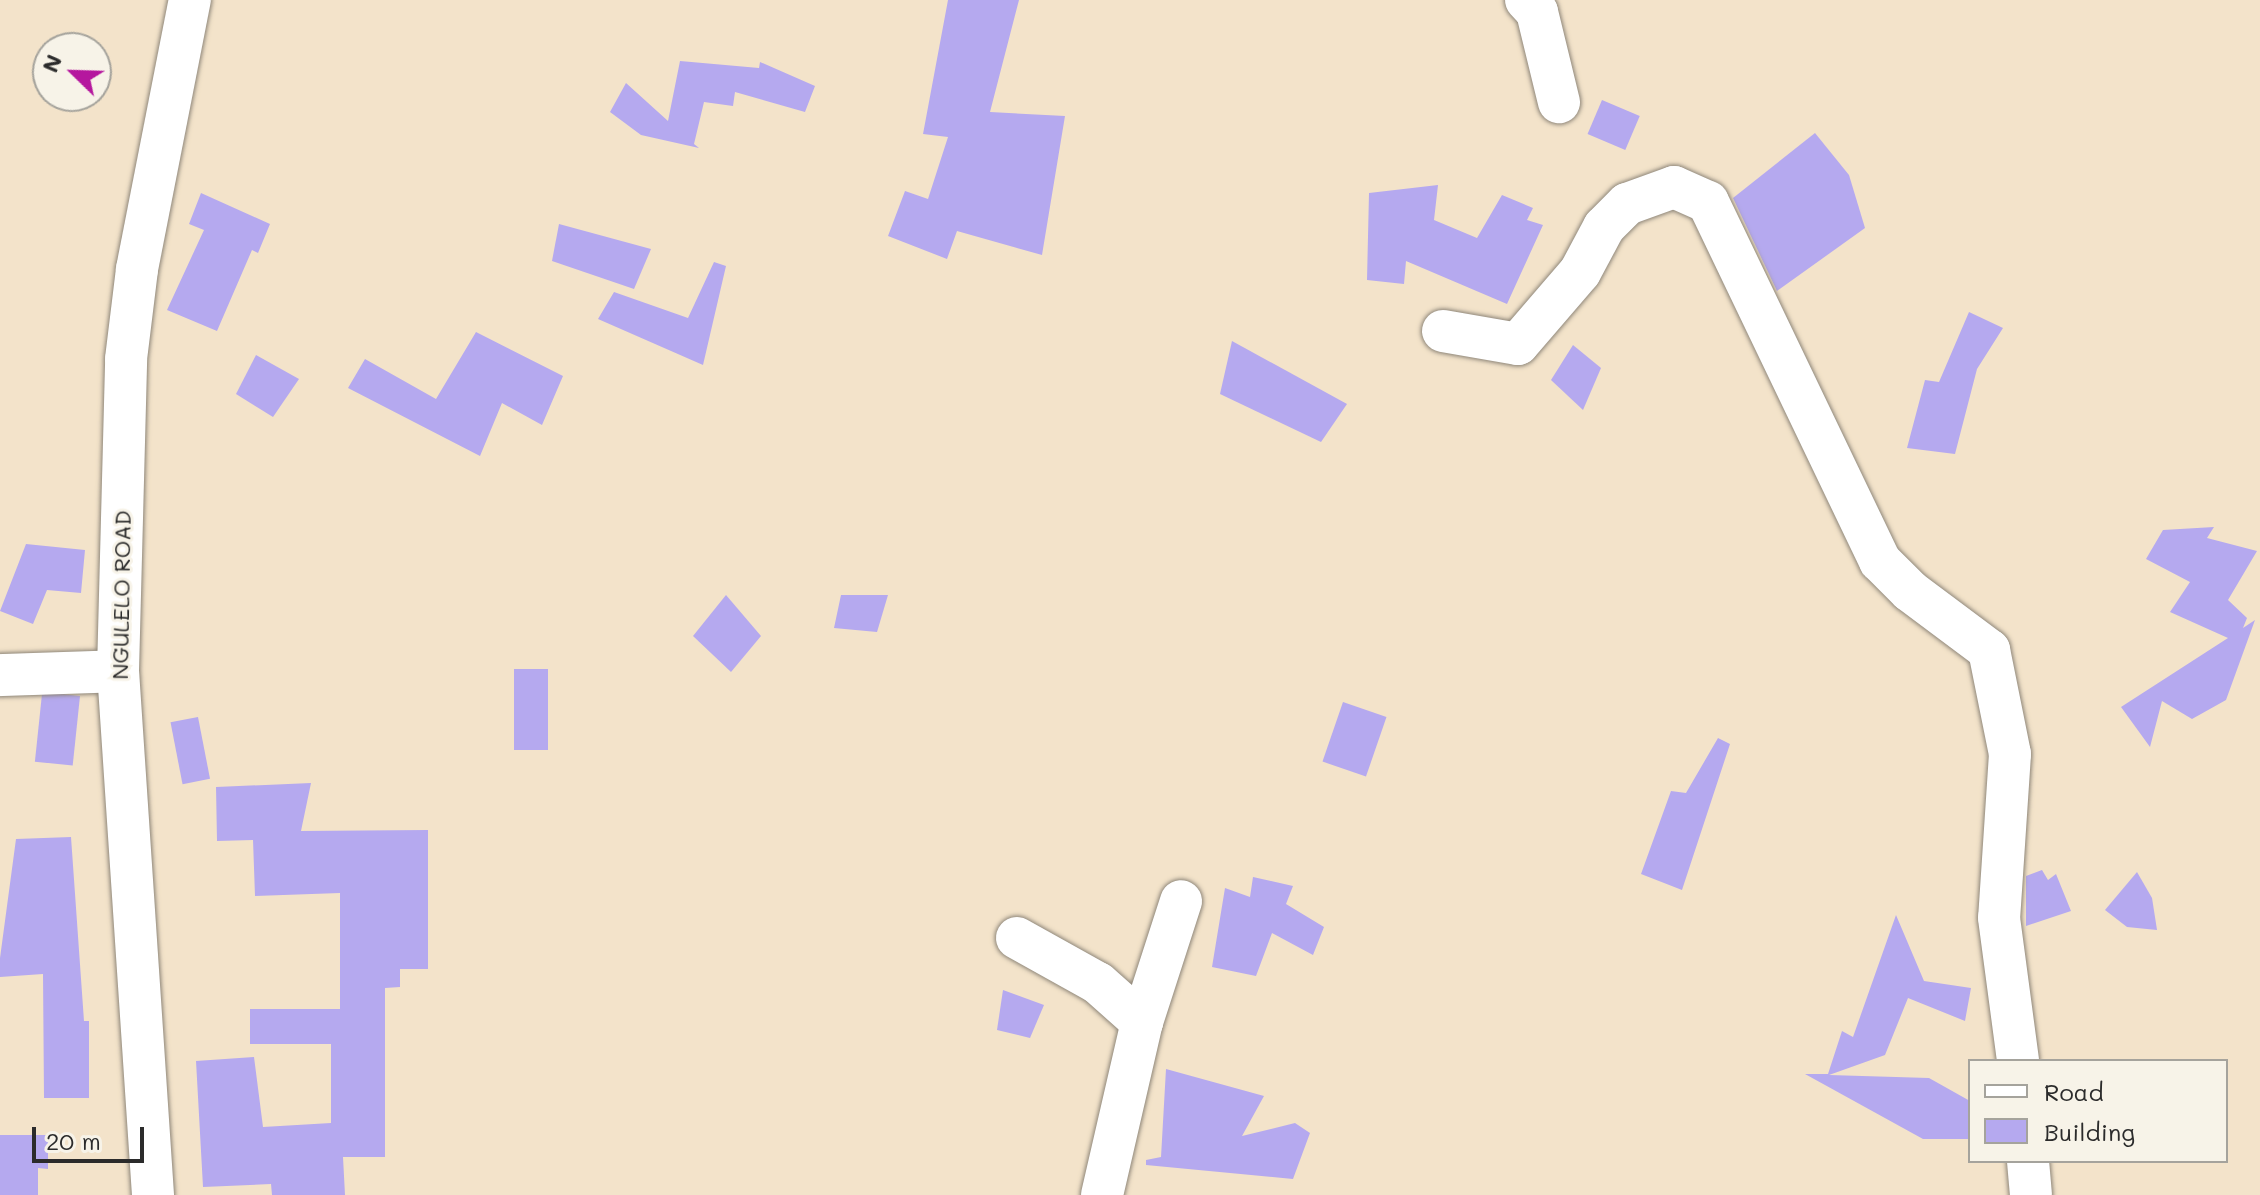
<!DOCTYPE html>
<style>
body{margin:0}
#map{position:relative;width:2260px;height:1195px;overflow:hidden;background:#f3e3ca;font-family:Mali,sans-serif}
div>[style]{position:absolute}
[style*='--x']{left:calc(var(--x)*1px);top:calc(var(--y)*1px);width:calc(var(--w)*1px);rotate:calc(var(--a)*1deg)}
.building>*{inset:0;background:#b5a9ef;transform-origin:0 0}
.roads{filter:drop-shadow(0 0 2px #8f877a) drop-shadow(0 0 2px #8f877a)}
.minor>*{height:42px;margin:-21px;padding:0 21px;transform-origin:21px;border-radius:21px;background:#fff}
span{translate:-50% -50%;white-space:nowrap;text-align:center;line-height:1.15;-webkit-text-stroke:6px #f7f3e8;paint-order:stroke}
.street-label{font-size:22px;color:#2b2b2b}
.legend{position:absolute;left:1968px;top:1059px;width:260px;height:104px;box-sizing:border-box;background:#f7f3e8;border:2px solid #a5a39c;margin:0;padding:10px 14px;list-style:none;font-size:24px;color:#2b2b2b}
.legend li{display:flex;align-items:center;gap:16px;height:40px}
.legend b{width:40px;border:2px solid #a5a39c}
.north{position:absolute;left:32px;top:32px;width:80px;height:80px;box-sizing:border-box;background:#f7f3e8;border:2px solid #a5a39c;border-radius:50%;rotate:293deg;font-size:22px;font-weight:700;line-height:32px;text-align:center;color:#2b2b2b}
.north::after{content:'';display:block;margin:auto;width:28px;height:36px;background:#b5179e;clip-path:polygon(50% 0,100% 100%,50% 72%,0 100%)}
.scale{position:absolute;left:32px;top:1127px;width:112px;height:36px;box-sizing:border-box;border:4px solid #2b2b2b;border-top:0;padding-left:10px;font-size:24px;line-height:28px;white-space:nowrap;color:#2b2b2b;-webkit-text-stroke:6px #f7f3e8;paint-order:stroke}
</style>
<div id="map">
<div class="building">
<i style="clip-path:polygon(948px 0,1019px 0,990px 112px,1065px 116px,1042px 255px,957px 231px,947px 259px,888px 236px,905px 191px,928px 199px,948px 137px,923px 134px)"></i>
<i style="clip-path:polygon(680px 61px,759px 68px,760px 62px,815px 86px,805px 112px,735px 92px,733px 106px,704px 102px,694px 144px,699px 148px,641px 135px,610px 112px,626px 83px,668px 121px)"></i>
<i style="left:1602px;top:100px;width:41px;height:37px;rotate:23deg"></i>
<i style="clip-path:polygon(1815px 133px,1849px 175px,1865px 228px,1777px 291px,1733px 198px)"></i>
<i style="clip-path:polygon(1438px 185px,1434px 220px,1477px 238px,1502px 195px,1533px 208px,1527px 220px,1543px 225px,1507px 304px,1406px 261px,1404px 284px,1367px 280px,1369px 193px)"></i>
<i style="clip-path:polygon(201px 193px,270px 224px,258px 253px,252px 250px,217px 331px,167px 310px,204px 230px,189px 224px)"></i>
<i style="clip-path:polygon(559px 224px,651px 249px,634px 289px,552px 261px)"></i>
<i style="clip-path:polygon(714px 262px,726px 266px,703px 365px,598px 319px,614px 292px,688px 318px)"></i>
<i style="clip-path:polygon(1969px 312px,2003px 328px,1977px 369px,1955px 454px,1907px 448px,1925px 380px,1939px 382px)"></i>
<i style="clip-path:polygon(476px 332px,563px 376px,542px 425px,502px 403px,480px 456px,348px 388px,365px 359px,436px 399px)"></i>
<i style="clip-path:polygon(1232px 341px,1347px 404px,1321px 442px,1220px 394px)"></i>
<i style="clip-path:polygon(1573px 345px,1601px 368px,1583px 410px,1551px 380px)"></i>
<i style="clip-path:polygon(256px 355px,299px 379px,273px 417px,236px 394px)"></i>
<i style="clip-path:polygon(2214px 527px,2207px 538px,2257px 551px,2228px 600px,2247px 618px,2243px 628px,2255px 620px,2226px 700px,2192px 719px,2162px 701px,2150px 747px,2121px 707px,2228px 638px,2170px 612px,2190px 582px,2146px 559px,2163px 530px)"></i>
<i style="clip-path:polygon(26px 544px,85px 550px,81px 593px,47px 590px,33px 624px,0 611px)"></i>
<i style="clip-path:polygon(726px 595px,761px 636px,731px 672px,693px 636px)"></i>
<i style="clip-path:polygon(841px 595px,888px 595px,877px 632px,834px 628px)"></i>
<i style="left:514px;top:669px;width:34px;height:81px"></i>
<i style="left:80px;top:696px;width:70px;height:38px;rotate:96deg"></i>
<i style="left:1343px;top:702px;width:46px;height:63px;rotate:19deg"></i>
<i style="left:198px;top:717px;width:63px;height:28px;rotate:79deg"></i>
<i style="clip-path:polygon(1718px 738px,1730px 744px,1682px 890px,1641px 874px,1671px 791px,1686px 793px)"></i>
<i style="clip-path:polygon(311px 783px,301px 831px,428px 830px,428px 969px,400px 969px,400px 987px,385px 988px,385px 1157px,343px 1157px,345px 1195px,272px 1195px,271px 1184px,203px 1187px,196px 1061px,254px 1057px,263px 1127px,331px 1123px,331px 1044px,250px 1044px,250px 1009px,340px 1009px,340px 893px,255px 896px,253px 840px,217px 841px,216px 787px)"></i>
<i style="clip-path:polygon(71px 837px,84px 1021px,89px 1021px,89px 1098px,44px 1098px,43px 974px,0 977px,0 958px,16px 839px)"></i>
<i style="clip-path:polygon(2042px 870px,2048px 880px,2056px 874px,2071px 911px,2026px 926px,2026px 876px)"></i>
<i style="clip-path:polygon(2137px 872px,2152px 898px,2157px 930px,2127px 927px,2105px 910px)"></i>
<i style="clip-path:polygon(1253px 877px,1293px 886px,1286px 904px,1324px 927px,1313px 955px,1272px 933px,1256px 976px,1212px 967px,1225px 888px,1250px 897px)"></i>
<i style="clip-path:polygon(1896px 915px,1924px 981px,1971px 988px,1965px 1021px,1908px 998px,1885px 1055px,1829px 1075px,1929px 1078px,1970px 1101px,1970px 1139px,1923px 1139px,1805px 1074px,1828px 1074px,1842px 1031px,1853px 1037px)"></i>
<i style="clip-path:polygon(1003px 990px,1044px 1005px,1030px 1038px,997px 1030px)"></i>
<i style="clip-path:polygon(1166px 1069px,1264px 1096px,1242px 1136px,1295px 1123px,1310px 1133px,1293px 1179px,1146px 1165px,1146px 1160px,1161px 1157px)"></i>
<i style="clip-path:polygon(0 1135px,48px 1135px,48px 1169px,38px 1168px,38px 1195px,0 1195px)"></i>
</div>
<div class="roads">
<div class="minor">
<i style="--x:1526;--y:0;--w:16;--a:47"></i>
<i style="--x:1537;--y:12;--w:93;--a:76.3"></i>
<i style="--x:1443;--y:331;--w:76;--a:9.8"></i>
<i style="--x:1518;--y:344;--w:95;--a:-49.3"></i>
<i style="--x:1580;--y:272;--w:51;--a:-61.9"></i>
<i style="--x:1604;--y:227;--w:33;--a:-45"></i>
<i style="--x:1627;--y:204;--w:50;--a:-19.9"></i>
<i style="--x:1674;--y:187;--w:37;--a:24"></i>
<i style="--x:1708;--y:202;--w:398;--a:64.4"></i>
<i style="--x:1880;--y:561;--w:42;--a:45"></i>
<i style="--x:1910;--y:591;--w:99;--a:36.8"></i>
<i style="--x:1989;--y:650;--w:106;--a:78.6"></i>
<i style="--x:2010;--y:754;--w:164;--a:93.8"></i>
<i style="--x:1999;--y:918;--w:144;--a:82.4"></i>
<i style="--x:0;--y:675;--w:118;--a:-1.9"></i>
<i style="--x:1017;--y:938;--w:93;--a:29.1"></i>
<i style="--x:1098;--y:983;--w:59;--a:41.6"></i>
<i style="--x:2028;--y:1161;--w:34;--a:85"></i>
<i style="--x:153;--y:1195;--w:525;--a:-93.82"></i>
<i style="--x:118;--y:671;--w:312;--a:-88.5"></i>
<i style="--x:126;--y:359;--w:91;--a:-83"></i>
<i style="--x:137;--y:269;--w:274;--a:-78.9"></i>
<i style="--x:1102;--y:1195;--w:178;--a:-77"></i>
<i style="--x:1142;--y:1022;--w:127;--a:-72.1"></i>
</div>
</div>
<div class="street-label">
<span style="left:121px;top:595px;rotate:-89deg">NGULELO ROAD</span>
</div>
<ul class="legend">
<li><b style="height:10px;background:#fff"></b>Road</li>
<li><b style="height:22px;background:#b5a9ef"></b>Building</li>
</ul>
<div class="north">N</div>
<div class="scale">20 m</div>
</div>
